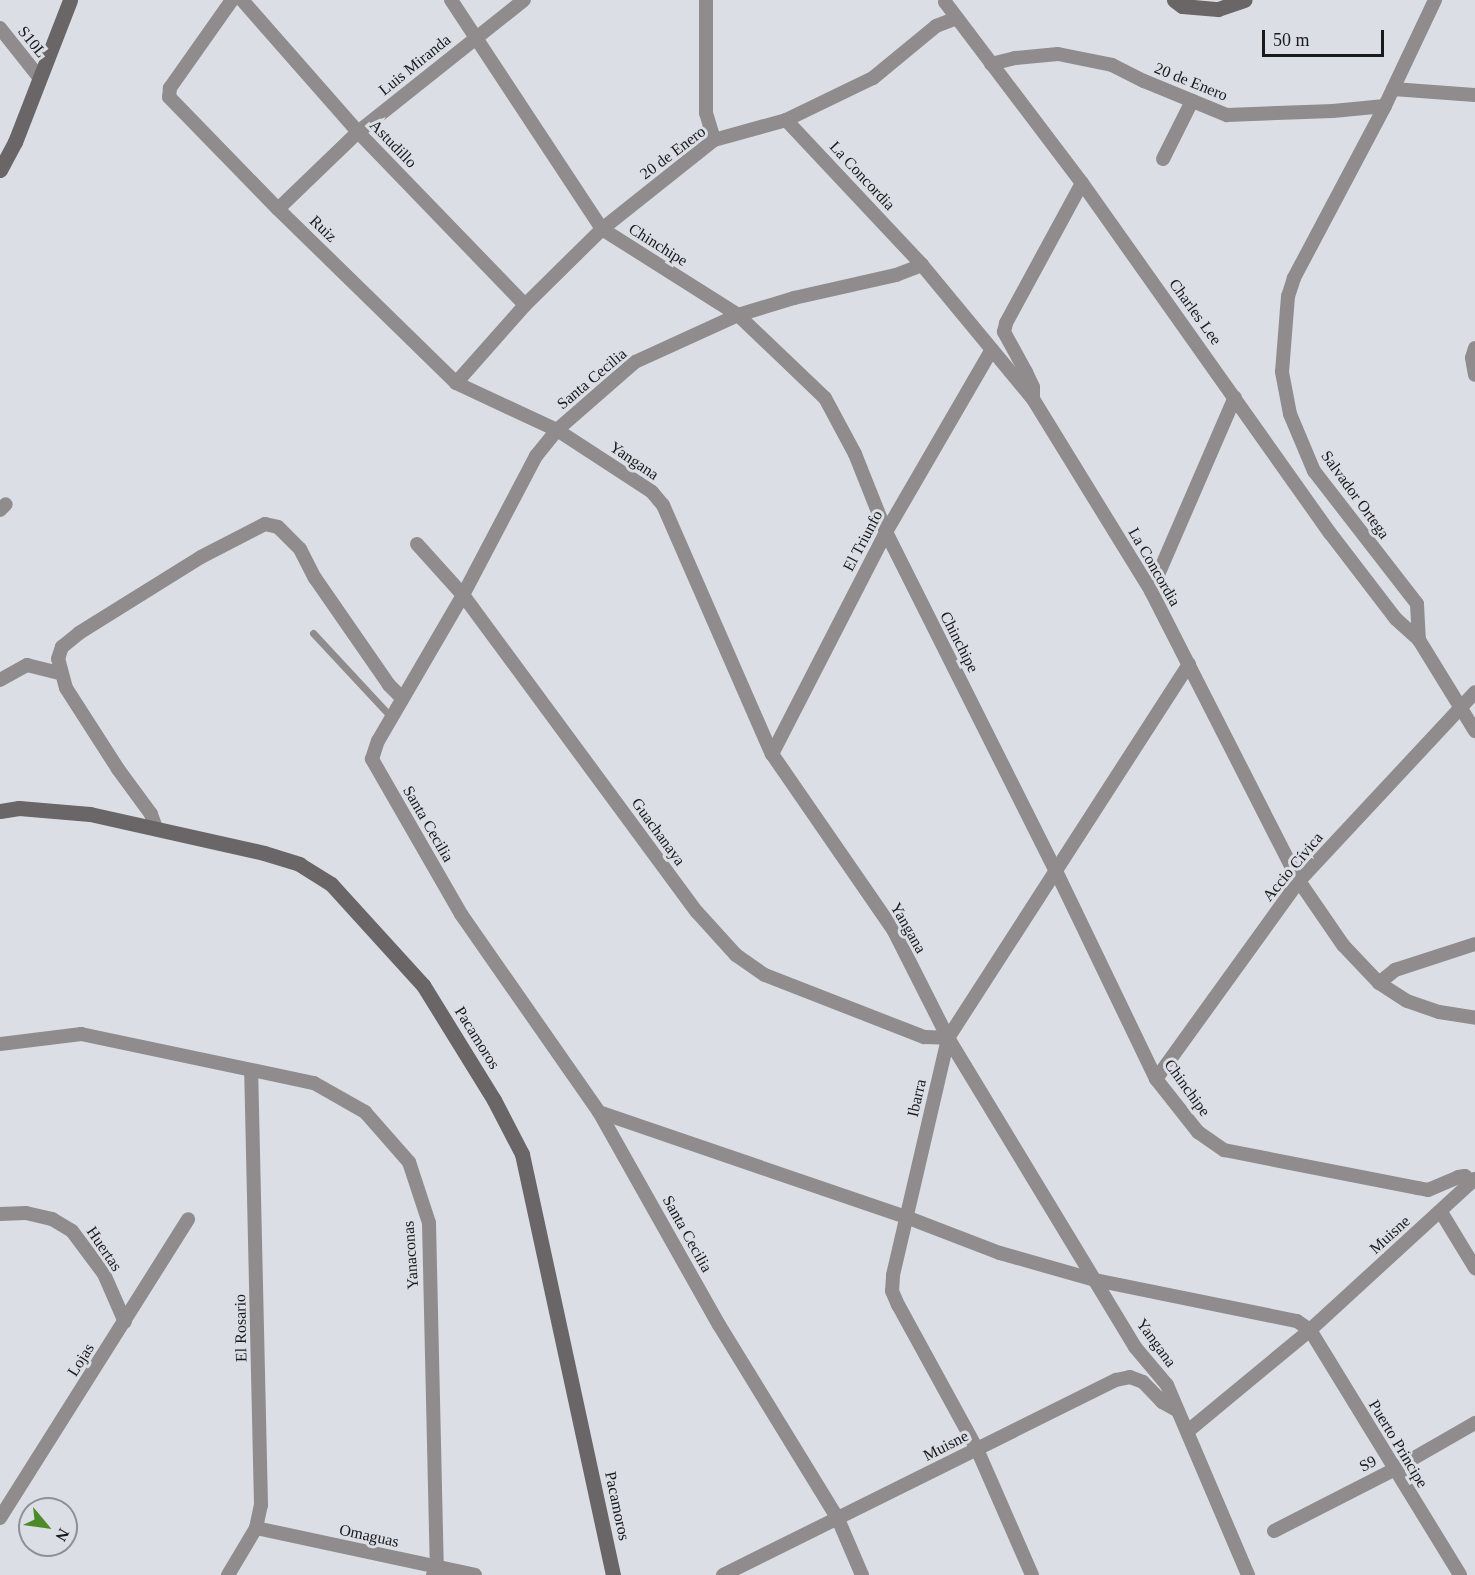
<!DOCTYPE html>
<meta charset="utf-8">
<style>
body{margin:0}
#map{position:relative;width:1475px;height:1575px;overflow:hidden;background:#dbdfe5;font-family:"Times New Roman",serif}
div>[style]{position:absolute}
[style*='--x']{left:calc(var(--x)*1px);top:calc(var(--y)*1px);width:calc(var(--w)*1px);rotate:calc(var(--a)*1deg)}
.lane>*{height:7px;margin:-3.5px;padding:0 3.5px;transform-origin:3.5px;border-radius:3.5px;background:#908c8d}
.street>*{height:14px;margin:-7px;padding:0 7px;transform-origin:7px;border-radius:7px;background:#908c8d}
.secondary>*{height:15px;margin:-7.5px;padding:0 7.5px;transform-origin:7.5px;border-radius:7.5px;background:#6a6566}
span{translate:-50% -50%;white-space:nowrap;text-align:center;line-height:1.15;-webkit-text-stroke:6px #dbdfe5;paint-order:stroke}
.street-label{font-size:16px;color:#17191b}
.north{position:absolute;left:18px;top:1497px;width:60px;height:60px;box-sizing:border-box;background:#dbdfe5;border:2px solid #8d9094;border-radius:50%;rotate:119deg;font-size:16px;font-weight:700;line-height:24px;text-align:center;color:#17191b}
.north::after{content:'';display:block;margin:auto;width:21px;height:27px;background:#4d8b2a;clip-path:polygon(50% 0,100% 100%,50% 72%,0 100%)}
.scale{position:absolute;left:1262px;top:30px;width:122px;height:27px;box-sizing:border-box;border:3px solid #17191b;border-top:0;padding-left:8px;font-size:18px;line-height:21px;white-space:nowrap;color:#17191b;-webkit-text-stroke:4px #dbdfe5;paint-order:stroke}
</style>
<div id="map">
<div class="lane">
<i style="--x:313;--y:633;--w:116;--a:47.1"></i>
</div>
<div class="street">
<i style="--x:232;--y:0;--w:108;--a:125.2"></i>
<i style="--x:170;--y:88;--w:9;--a:96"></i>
<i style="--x:169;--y:97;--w:156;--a:45.8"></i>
<i style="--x:278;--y:209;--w:249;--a:44.3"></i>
<i style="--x:456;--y:383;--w:111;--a:25"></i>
<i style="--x:557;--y:430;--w:113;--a:33.1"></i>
<i style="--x:652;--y:492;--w:17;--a:50"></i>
<i style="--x:663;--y:505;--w:272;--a:66.4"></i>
<i style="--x:772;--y:754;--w:215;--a:55.4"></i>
<i style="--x:894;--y:931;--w:120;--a:63.2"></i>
<i style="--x:948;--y:1038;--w:361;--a:58.8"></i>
<i style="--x:1135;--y:1347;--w:50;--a:49.9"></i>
<i style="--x:1167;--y:1385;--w:207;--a:66.9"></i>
<i style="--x:242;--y:0;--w:176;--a:48.7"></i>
<i style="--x:358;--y:132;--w:240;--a:46"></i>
<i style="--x:451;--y:0;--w:274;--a:56.6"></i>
<i style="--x:602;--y:229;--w:161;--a:32.3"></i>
<i style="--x:738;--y:315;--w:120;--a:43.7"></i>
<i style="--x:825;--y:398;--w:64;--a:61.8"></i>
<i style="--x:855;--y:454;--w:84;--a:68.3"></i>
<i style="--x:886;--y:532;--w:377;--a:63.4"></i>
<i style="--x:1055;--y:869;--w:233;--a:64.3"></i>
<i style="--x:1156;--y:1079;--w:68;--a:51.6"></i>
<i style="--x:1198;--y:1132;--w:32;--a:35"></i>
<i style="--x:1224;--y:1150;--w:198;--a:11.1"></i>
<i style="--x:1418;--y:1188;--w:10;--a:11"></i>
<i style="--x:1428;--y:1190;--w:33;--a:-23"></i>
<i style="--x:1458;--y:1177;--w:7;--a:-8"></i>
<i style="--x:1465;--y:1176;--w:9;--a:41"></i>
<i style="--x:706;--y:0;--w:113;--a:90"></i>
<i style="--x:706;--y:113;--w:28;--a:73"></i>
<i style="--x:1435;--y:0;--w:117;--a:115.3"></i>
<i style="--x:1385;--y:106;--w:195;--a:117.9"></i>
<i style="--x:1294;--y:278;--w:19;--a:108"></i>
<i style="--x:1288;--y:296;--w:76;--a:94.5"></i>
<i style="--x:1282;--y:372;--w:43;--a:79.2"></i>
<i style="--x:1290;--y:414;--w:62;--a:67.2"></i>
<i style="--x:1314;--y:471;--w:168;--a:52.2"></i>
<i style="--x:1417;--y:604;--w:36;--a:87"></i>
<i style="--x:1419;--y:640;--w:107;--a:58.4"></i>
<i style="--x:945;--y:2;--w:227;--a:52.9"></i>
<i style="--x:1082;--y:183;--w:429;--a:54.7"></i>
<i style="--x:1330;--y:533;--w:108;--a:52.5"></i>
<i style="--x:1396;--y:619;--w:31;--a:42"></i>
<i style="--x:0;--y:28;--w:63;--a:51.5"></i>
<i style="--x:991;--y:64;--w:25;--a:-14"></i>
<i style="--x:1015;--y:58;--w:43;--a:-5.3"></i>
<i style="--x:1058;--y:54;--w:55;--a:11.5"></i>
<i style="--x:1112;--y:65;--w:36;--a:27"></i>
<i style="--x:1144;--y:81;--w:90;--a:22.3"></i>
<i style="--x:1227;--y:115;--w:106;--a:-2.2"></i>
<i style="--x:1333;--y:111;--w:52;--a:-5.5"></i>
<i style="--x:1393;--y:89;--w:82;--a:4.2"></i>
<i style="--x:786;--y:120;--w:199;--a:46.8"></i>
<i style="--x:922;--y:265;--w:174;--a:50.4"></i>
<i style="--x:1033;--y:399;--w:225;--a:58.4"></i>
<i style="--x:1151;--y:591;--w:326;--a:63"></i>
<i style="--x:1299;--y:881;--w:78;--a:55.5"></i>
<i style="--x:1343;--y:945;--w:52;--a:46.5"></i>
<i style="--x:1379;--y:983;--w:33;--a:33"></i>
<i style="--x:1407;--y:1001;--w:34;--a:19"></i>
<i style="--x:1439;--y:1012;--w:36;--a:9"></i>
<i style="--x:1163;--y:159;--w:65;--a:-63.4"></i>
<i style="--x:278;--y:209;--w:111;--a:-43.9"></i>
<i style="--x:358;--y:132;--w:212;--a:-38.5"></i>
<i style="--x:1475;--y:348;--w:10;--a:107"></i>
<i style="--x:1472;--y:358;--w:17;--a:80"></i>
<i style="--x:456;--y:383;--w:104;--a:-48.5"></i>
<i style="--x:525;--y:305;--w:108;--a:-44.6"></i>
<i style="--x:602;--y:229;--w:143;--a:-38.5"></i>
<i style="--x:714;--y:140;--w:75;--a:-15.5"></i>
<i style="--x:786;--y:120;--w:97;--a:-25.8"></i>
<i style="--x:873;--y:78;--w:82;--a:-39.5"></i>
<i style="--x:936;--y:26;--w:22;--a:-21"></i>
<i style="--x:1033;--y:396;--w:9;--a:-90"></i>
<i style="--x:1033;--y:387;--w:17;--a:-115"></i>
<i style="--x:1026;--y:372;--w:46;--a:-118.8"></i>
<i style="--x:1004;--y:332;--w:9;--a:-77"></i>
<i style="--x:1006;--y:323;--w:159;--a:-61.5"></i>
<i style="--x:0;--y:510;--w:8;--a:-45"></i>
<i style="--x:417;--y:544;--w:69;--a:48"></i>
<i style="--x:463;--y:595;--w:394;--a:53.6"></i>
<i style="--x:697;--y:912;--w:58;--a:47.8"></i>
<i style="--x:736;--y:955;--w:35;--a:35"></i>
<i style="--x:765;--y:975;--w:171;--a:21.3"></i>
<i style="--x:924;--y:1037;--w:24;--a:2"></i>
<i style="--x:1151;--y:591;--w:211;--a:-66.6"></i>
<i style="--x:0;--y:680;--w:31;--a:-29"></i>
<i style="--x:27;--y:665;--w:34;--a:14"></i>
<i style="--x:772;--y:754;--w:250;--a:-62.8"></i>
<i style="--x:886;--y:532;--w:211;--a:-59.9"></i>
<i style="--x:156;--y:828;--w:15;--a:-110"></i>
<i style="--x:151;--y:814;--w:56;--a:-126.3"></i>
<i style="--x:118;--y:769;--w:96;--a:-122.7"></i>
<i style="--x:66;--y:688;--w:30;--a:-105"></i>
<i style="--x:58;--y:659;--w:13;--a:-72"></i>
<i style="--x:62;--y:647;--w:22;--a:-39"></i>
<i style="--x:79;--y:633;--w:144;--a:-31.9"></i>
<i style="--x:201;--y:557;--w:72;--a:-27.3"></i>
<i style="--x:265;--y:524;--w:13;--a:13"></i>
<i style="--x:278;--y:527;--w:31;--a:45"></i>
<i style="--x:300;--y:549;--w:33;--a:63"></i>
<i style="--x:315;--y:578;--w:130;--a:55.3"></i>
<i style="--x:389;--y:685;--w:18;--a:45"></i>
<i style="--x:1379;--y:983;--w:21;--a:-39"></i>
<i style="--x:1395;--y:970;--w:84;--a:-18"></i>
<i style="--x:0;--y:1044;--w:82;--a:-7"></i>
<i style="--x:81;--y:1034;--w:238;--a:11.9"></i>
<i style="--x:314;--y:1083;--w:59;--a:29.6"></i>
<i style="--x:365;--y:1112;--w:67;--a:48.7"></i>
<i style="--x:409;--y:1162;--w:64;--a:71.8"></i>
<i style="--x:429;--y:1223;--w:345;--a:88.7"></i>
<i style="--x:437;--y:1568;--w:8;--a:120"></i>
<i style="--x:1156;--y:1079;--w:244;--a:-54.2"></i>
<i style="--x:1299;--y:881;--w:258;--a:-47"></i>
<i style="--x:599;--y:1112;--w:324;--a:18.9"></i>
<i style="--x:906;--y:1217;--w:101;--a:21"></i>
<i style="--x:1000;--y:1253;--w:99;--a:15.9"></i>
<i style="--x:1095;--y:1280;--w:206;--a:11.5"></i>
<i style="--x:1297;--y:1321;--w:16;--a:35"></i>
<i style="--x:1310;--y:1330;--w:287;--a:58.5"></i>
<i style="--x:1441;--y:1212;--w:66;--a:58.7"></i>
<i style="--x:0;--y:1214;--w:26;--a:-2"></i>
<i style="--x:26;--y:1213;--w:27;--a:13"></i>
<i style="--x:52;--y:1219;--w:23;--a:31"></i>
<i style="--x:72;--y:1231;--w:54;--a:53.3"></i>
<i style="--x:104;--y:1274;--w:52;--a:66.4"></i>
<i style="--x:1188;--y:1431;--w:158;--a:-39.6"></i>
<i style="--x:1310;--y:1330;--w:224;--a:-42.5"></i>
<i style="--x:0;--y:1518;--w:353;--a:-57.8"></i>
<i style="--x:256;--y:1528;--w:224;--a:12.1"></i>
<i style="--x:1274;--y:1531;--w:134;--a:-27.1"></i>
<i style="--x:1393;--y:1470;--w:95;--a:-29.8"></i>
<i style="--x:228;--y:1575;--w:55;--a:-59.2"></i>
<i style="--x:256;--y:1528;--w:24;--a:-78"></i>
<i style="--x:261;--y:1505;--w:433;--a:-91.3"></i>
<i style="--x:723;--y:1575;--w:439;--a:-26.4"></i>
<i style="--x:1116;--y:1380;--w:14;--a:-12"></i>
<i style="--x:1130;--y:1377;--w:14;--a:21"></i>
<i style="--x:1143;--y:1382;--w:28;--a:46"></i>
<i style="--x:1162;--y:1402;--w:18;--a:29"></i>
<i style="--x:862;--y:1575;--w:61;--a:-113.2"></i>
<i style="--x:838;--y:1519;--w:228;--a:-121.5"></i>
<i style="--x:719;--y:1325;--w:244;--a:-119.4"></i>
<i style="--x:599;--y:1112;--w:241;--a:-124.9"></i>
<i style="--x:461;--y:914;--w:179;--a:-119.9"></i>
<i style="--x:372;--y:759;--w:19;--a:-72"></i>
<i style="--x:378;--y:741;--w:169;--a:-59.8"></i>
<i style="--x:463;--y:595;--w:157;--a:-62.3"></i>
<i style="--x:536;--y:456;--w:33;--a:-51"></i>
<i style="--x:557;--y:430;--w:103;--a:-41.1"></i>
<i style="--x:635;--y:362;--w:113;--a:-24.5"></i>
<i style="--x:738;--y:315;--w:59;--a:-16.9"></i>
<i style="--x:794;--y:298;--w:105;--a:-12.7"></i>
<i style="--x:896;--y:275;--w:28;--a:-21"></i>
<i style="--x:1032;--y:1575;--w:137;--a:-113.6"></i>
<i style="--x:977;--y:1449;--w:164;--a:-118.7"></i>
<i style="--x:898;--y:1305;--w:15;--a:-113"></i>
<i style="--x:892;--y:1291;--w:16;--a:-86"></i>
<i style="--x:893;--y:1275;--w:243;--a:-76.9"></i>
<i style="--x:948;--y:1038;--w:445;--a:-57.2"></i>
</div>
<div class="secondary">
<i style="--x:1174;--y:0;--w:10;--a:37"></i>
<i style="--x:1182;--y:6;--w:36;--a:5"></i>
<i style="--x:1218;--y:9;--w:28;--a:-19"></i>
<i style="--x:0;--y:170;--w:32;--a:-62"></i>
<i style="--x:15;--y:142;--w:152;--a:-68.8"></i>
<i style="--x:0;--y:811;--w:19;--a:-9"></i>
<i style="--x:19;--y:808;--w:71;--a:4.8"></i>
<i style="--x:90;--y:814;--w:178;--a:12.6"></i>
<i style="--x:264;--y:853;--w:37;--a:17"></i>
<i style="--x:299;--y:864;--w:38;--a:32"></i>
<i style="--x:331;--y:884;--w:137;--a:47.7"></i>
<i style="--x:423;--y:985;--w:135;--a:58.3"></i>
<i style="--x:494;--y:1100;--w:61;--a:62.6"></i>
<i style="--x:522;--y:1154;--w:431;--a:77.8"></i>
</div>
<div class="street-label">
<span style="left:32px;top:42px;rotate:51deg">S10L</span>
<span style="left:415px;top:65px;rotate:-39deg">Luis Miranda</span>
<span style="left:1191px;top:82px;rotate:22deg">20 de Enero</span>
<span style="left:393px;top:144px;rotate:46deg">Astudillo</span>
<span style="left:673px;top:153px;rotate:-37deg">20 de Enero</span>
<span style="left:862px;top:176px;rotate:47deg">La Concordia</span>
<span style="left:323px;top:229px;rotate:44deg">Ruiz</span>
<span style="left:658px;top:245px;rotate:32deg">Chinchipe</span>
<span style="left:1195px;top:312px;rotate:54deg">Charles Lee</span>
<span style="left:592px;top:379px;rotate:-40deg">Santa Cecilia</span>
<span style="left:634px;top:461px;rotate:34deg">Yangana</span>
<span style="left:1355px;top:495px;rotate:54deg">Salvador Ortega</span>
<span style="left:863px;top:541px;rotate:-62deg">El Triunfo</span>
<span style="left:1154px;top:567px;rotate:60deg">La Concordia</span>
<span style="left:959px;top:642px;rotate:63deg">Chinchipe</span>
<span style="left:428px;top:824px;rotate:60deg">Santa Cecilia</span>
<span style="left:658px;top:832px;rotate:54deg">Guachanaya</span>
<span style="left:1293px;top:867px;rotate:-50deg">Accio Cívica</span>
<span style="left:908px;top:928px;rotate:60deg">Yangana</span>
<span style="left:477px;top:1038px;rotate:58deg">Pacamoros</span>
<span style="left:1187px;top:1088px;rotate:54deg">Chinchipe</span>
<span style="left:917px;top:1098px;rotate:-77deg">Ibarra</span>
<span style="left:687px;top:1234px;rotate:61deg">Santa Cecilia</span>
<span style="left:1390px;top:1235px;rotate:-42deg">Muisne</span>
<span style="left:104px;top:1249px;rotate:56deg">Huertas</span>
<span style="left:411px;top:1255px;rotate:-94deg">Yanaconas</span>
<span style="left:241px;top:1328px;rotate:-91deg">El Rosario</span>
<span style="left:1156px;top:1343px;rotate:54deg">Yangana</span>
<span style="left:81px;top:1360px;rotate:-58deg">Lojas</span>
<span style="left:1398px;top:1444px;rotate:59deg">Puerto Principe</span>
<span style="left:946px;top:1446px;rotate:-27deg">Muisne</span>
<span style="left:1368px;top:1464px;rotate:-27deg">S9</span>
<span style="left:617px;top:1506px;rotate:78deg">Pacamoros</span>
<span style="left:369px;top:1536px;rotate:12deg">Omaguas</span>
</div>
<div class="north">N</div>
<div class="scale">50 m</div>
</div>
